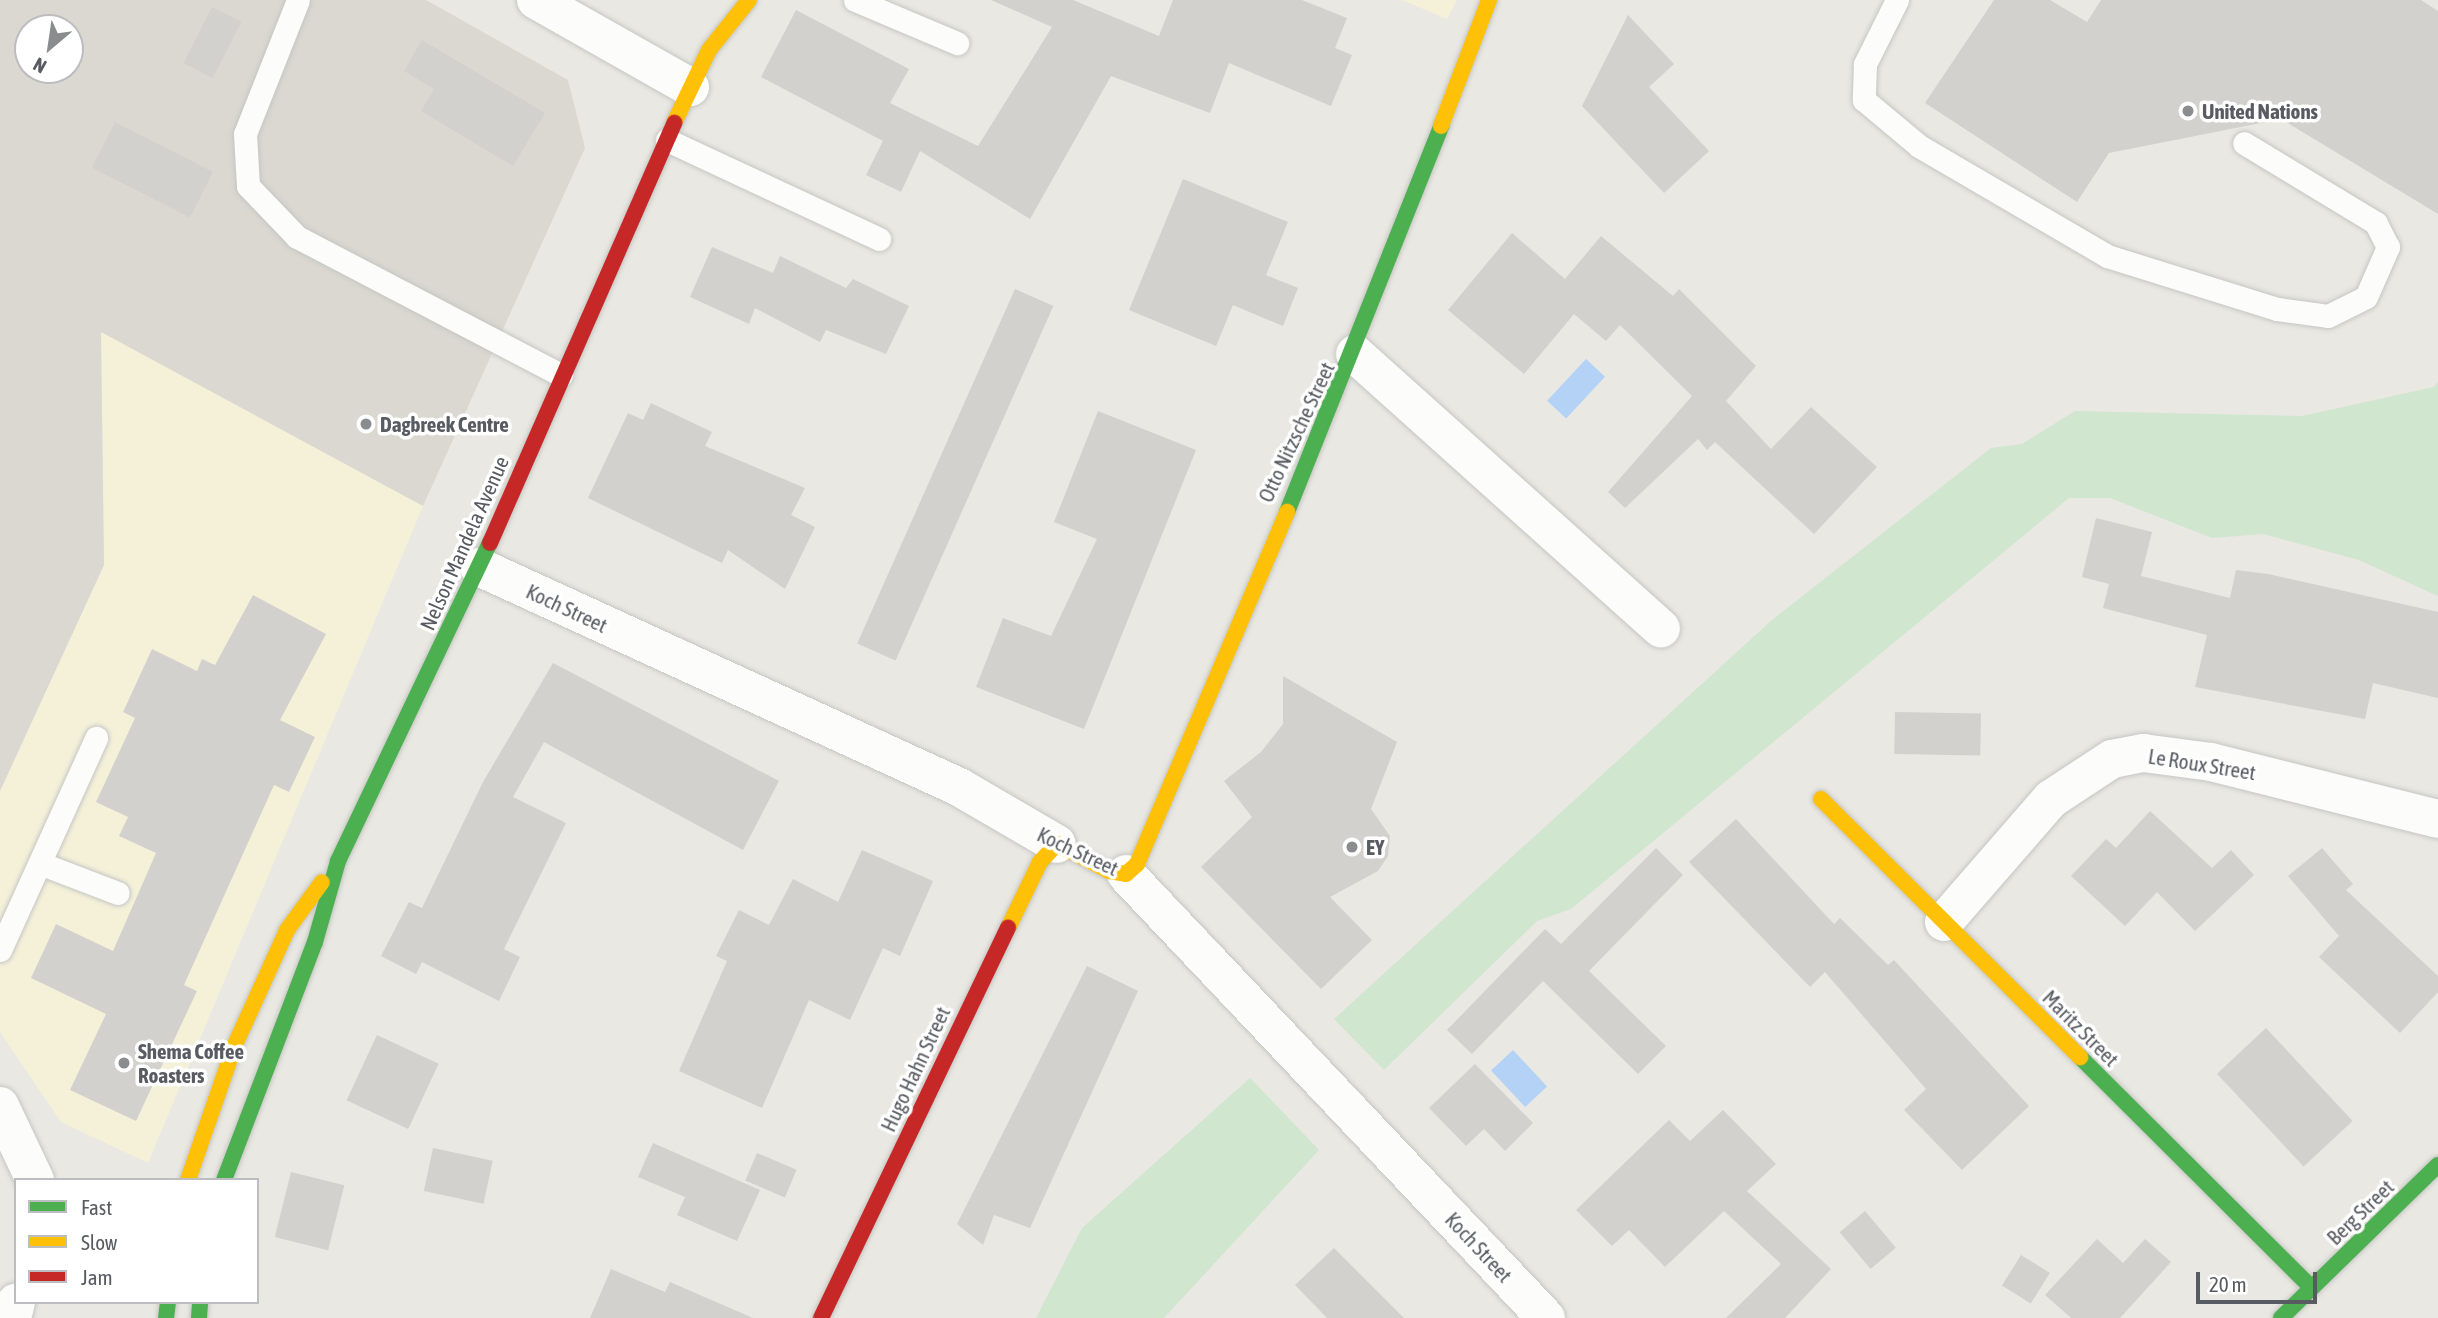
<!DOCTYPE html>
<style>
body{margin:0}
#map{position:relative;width:2438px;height:1318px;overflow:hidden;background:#e9e8e2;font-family:"Asap Condensed",sans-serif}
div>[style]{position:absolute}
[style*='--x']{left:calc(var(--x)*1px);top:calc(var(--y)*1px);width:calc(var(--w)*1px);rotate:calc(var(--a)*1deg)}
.commercial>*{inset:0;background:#f5f1d9}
.education>*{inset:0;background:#dad8d0}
.green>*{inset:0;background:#d0e6cf}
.water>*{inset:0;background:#b3d2f6;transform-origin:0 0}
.building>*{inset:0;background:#d2d1cd;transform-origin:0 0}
.roads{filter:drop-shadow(0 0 2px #c5c6c4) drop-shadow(0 0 2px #c5c6c4)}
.lane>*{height:23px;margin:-11.5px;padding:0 11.5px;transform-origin:11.5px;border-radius:11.5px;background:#fcfcfb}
.street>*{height:38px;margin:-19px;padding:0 19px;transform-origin:19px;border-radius:19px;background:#fcfcfb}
.fast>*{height:16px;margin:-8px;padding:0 8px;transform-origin:8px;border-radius:8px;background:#4caf50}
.slow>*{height:16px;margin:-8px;padding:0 8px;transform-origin:8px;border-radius:8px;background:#ffc107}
.jam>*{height:16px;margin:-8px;padding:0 8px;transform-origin:8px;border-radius:8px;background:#c62828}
.dots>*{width:19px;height:19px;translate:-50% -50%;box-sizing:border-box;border:4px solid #fff;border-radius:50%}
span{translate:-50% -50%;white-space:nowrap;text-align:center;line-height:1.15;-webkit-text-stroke:7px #fff;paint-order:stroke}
.poi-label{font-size:21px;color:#585b61;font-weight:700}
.left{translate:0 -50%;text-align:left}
.street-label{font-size:21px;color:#585b61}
.legend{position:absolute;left:14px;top:1178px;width:245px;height:126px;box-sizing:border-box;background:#fff;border:2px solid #bcbdc0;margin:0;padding:9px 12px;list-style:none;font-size:21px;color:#585b61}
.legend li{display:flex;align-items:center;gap:14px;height:35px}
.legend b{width:35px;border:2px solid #bcbdc0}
.north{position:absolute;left:14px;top:14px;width:70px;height:70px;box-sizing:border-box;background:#fff;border:2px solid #bcbdc0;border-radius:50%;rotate:209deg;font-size:19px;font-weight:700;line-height:28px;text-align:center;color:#585b61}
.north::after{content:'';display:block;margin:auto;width:24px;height:32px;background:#8b8c8e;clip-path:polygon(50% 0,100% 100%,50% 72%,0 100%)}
.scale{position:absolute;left:2196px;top:1272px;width:121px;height:32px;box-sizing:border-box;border:4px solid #585b61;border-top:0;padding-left:9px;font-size:21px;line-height:24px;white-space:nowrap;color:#585b61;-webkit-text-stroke:5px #fff;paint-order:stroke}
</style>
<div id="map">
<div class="commercial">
<i style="clip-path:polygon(1402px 0,1457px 0,1447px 19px)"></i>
<i style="clip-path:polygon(101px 331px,423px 506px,148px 1163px,61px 1122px,0 1032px,0 791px,104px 565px)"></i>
</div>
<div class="education">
<i style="clip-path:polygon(evenodd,0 0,426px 0,568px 80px,585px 148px,423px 506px,101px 332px,104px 565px,0 791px,0 0,28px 28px,70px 28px,70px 70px,28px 70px,28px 28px)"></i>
</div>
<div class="green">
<i style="clip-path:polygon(2438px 381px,2438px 596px,2359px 560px,2263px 534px,2212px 538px,2110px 498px,2069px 498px,1571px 909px,1537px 921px,1384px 1070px,1334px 1019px,1772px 620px,1991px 448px,2022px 444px,2075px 411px,2302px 416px,2434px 387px)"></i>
<i style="clip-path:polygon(1250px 1078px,1319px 1150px,1164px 1318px,1036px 1318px,1082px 1228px)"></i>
</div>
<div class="water">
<i style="left:1586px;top:359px;width:26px;height:57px;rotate:43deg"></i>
<i style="left:1513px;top:1050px;width:50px;height:30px;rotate:47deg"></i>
</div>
<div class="building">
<i style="clip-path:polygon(991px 0,1073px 0,1159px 36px,1173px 0,1302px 0,1347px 18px,1335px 48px,1352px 55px,1331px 106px,1229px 63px,1210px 113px,1111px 76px,1030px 219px,920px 151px,901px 192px,866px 175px,883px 141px,761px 77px,796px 10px,909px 69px,890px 103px,978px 146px,1052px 27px)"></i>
<i style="clip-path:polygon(1994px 0,2050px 0,2087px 22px,2101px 0,2421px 0,2438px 11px,2438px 214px,2281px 119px,2109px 153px,2077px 202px,1925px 103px)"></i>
<i style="left:212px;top:7px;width:33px;height:63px;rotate:27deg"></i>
<i style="clip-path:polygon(1628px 15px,1674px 64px,1649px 87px,1709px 151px,1664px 193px,1582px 106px)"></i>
<i style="clip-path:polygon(422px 40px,545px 113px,513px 166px,421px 111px,434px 89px,404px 71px)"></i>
<i style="left:115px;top:122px;width:110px;height:51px;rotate:27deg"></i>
<i style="clip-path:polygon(1183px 179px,1288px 222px,1266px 275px,1298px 288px,1283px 326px,1233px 305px,1216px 346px,1129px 310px)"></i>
<i style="clip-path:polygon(1512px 233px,1565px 279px,1601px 236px,1673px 296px,1679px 289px,1756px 366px,1726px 401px,1771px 449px,1811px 407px,1877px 467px,1814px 534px,1715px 442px,1707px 450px,1698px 439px,1625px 508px,1608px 492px,1692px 396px,1620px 325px,1606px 341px,1574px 314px,1524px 374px,1448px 310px)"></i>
<i style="clip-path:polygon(712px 247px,773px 273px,780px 256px,846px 288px,853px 279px,909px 306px,886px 354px,826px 330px,820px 342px,755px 308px,749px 324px,690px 297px)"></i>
<i style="left:1015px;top:289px;width:42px;height:388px;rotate:24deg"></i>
<i style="clip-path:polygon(651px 403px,712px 432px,705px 446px,805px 488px,791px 515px,815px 527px,785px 589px,728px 550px,722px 563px,588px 498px,628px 413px,643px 420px)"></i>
<i style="clip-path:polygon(1098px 411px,1196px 450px,1084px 729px,976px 687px,1003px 618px,1051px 636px,1097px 539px,1054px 522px)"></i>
<i style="clip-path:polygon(2096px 518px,2152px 532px,2141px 576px,2230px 598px,2236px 570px,2268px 574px,2438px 612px,2438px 698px,2373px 683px,2365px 719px,2195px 687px,2207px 635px,2103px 608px,2109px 584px,2082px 577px)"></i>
<i style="clip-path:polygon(253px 595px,326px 634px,280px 720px,315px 737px,289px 792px,274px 785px,184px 985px,197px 991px,136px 1121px,70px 1090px,106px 1014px,31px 978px,56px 924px,113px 951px,156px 853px,119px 836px,128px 817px,96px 802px,135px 718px,123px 712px,152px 649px,197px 671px,202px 659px,215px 665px)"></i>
<i style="clip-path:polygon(553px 663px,779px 781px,743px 850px,544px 742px,513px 797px,566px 823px,504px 949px,520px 957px,499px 1001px,422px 962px,416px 974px,381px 956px,409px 902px,422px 908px,483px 782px)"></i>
<i style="clip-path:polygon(1283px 676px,1397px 742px,1371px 809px,1390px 836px,1388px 856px,1378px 871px,1330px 897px,1372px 940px,1321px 989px,1201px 867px,1252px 817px,1224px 781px,1261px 752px,1283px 724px)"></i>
<i style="left:1895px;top:712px;width:86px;height:42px;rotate:1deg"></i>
<i style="clip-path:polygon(2150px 811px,2212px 868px,2231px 850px,2254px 875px,2195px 931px,2157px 892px,2125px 926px,2071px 876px,2106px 839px,2116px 848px)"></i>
<i style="clip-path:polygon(1736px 819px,1834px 924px,1840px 918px,1888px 965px,1894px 960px,2029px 1106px,1962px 1170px,1904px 1110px,1926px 1089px,1825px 972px,1810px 987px,1689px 862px)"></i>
<i style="clip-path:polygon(1656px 848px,1683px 875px,1589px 971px,1666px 1046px,1638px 1074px,1543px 981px,1472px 1054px,1447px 1030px,1545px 929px,1561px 944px)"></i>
<i style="clip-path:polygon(2322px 848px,2353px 884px,2346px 890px,2438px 976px,2438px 992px,2400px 1033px,2319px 957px,2339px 936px,2288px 876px)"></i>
<i style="clip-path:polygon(862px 850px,933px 881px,900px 956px,883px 948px,850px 1020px,809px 1000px,762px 1108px,679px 1071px,727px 961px,716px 956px,739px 910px,769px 925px,793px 879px,838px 902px)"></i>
<i style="clip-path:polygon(1087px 966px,1138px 991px,1030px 1228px,994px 1215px,983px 1245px,957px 1224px)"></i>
<i style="left:2266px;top:1028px;width:127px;height:67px;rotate:47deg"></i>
<i style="left:377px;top:1035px;width:68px;height:72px;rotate:25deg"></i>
<i style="clip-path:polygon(1475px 1064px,1533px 1123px,1505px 1151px,1484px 1129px,1466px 1146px,1429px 1108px)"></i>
<i style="clip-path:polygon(1723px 1110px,1776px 1164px,1747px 1191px,1831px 1269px,1785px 1318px,1726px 1318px,1781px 1264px,1724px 1211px,1665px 1267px,1629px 1230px,1612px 1246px,1576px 1210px,1669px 1120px,1690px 1141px)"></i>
<i style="clip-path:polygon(653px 1143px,760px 1190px,737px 1241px,677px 1215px,685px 1197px,638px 1177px)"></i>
<i style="left:433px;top:1148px;width:61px;height:44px;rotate:12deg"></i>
<i style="left:757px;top:1153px;width:43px;height:30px;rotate:23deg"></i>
<i style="left:291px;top:1172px;width:55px;height:67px;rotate:14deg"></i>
<i style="left:1865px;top:1211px;width:48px;height:33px;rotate:50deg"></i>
<i style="clip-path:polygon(2097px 1239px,2123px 1263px,2145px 1239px,2171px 1262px,2120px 1318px,2071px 1318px,2045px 1295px)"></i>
<i style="clip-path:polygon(1334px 1248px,1404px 1318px,1327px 1318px,1295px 1285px)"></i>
<i style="left:2021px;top:1255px;width:34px;height:36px;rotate:32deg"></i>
<i style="clip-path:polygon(611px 1269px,665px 1292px,670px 1282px,753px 1318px,590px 1318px)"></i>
</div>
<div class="roads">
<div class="lane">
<i style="--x:298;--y:0;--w:144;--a:111.6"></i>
<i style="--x:245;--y:134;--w:52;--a:86.7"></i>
<i style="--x:248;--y:186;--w:71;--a:46.1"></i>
<i style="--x:297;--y:237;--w:298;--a:27.6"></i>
<i style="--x:855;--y:0;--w:111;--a:22.9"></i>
<i style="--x:1897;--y:0;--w:72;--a:116.6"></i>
<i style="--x:1865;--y:64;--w:36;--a:92"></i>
<i style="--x:1864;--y:100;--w:72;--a:39.9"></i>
<i style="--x:1919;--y:146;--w:218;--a:30.3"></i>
<i style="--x:2107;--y:256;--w:178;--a:17.3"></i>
<i style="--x:2277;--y:309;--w:51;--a:7.8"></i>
<i style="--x:2328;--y:316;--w:42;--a:-26.6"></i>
<i style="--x:2366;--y:297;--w:55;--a:-66.3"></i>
<i style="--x:2388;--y:247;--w:27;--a:-117"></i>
<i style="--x:2376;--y:223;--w:154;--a:-148.8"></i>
<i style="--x:667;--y:140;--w:234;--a:25"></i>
<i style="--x:42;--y:864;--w:81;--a:20.9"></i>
<i style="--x:0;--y:950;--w:233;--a:-65.6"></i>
</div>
<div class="street">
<i style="--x:536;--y:0;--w:177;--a:29.5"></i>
<i style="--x:1355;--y:354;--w:411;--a:41.9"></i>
<i style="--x:479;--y:567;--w:528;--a:24.62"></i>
<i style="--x:959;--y:787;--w:113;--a:30.2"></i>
<i style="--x:1126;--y:874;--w:611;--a:46.59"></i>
<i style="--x:1944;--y:922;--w:163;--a:-49"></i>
<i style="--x:2051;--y:799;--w:73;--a:-33.3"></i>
<i style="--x:2112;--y:759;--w:32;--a:-11"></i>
<i style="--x:2143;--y:753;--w:69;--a:7.5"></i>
<i style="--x:2211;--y:762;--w:234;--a:14.1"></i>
<i style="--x:0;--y:1106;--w:82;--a:64.7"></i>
<i style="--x:12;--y:1318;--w:16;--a:-76"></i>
</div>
<div class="fast">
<i style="--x:1287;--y:512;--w:416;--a:-68.2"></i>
<i style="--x:2080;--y:1057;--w:327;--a:44.9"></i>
<i style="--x:224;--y:1180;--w:255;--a:-69.1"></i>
<i style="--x:315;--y:942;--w:84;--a:-74.1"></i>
<i style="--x:338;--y:861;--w:352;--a:-64.5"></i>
<i style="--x:166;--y:1318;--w:16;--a:-83"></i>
<i style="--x:199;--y:1318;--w:16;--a:-86"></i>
<i style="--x:2281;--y:1318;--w:219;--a:-44.3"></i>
</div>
<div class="slow">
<i style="--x:674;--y:123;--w:81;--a:-64.4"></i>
<i style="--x:709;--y:50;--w:64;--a:-51.3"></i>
<i style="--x:1441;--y:126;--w:135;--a:-69.1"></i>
<i style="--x:1821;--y:799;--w:366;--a:44.9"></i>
<i style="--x:1008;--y:928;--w:73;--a:-64.1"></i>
<i style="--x:1040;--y:862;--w:25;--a:-47"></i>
<i style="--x:1057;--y:844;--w:59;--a:27.4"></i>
<i style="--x:1109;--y:871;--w:17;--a:10"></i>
<i style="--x:1126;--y:874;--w:15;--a:-42"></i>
<i style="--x:1137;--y:864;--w:383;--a:-66.9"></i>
<i style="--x:188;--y:1180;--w:141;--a:-70.9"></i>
<i style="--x:234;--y:1047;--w:128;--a:-65.6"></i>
<i style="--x:287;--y:930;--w:59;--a:-53.9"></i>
</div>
<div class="jam">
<i style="--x:490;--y:543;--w:459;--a:-66.3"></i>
<i style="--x:821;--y:1318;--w:433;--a:-64.4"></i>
</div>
</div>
<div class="dots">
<i style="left:2188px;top:111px;background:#8b8c8e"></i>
<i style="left:366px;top:424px;background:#8b8c8e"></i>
<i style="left:1352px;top:847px;background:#8b8c8e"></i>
<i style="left:124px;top:1063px;background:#8b8c8e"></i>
</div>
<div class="poi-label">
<span class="left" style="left:2202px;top:111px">United Nations</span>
<span class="left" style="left:380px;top:424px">Dagbreek Centre</span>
<span class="left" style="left:1366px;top:847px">EY</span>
<span class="left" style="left:138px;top:1063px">Shema Coffee<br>Roasters</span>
</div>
<div class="street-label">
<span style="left:1296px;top:432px;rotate:-65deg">Otto Nitzsche Street</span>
<span style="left:464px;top:543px;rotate:-66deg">Nelson Mandela Avenue</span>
<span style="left:567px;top:608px;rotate:25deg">Koch Street</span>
<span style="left:2202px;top:764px;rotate:9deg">Le Roux Street</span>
<span style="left:1078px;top:851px;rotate:25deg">Koch Street</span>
<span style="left:2081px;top:1028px;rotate:45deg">Maritz Street</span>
<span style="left:915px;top:1069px;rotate:-65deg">Hugo Hahn Street</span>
<span style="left:2360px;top:1212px;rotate:-44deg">Berg Street</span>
<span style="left:1479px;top:1247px;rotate:47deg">Koch Street</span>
</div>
<ul class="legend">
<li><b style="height:9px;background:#4caf50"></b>Fast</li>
<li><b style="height:9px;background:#ffc107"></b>Slow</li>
<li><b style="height:9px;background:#c62828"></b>Jam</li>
</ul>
<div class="north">N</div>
<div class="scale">20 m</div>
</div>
